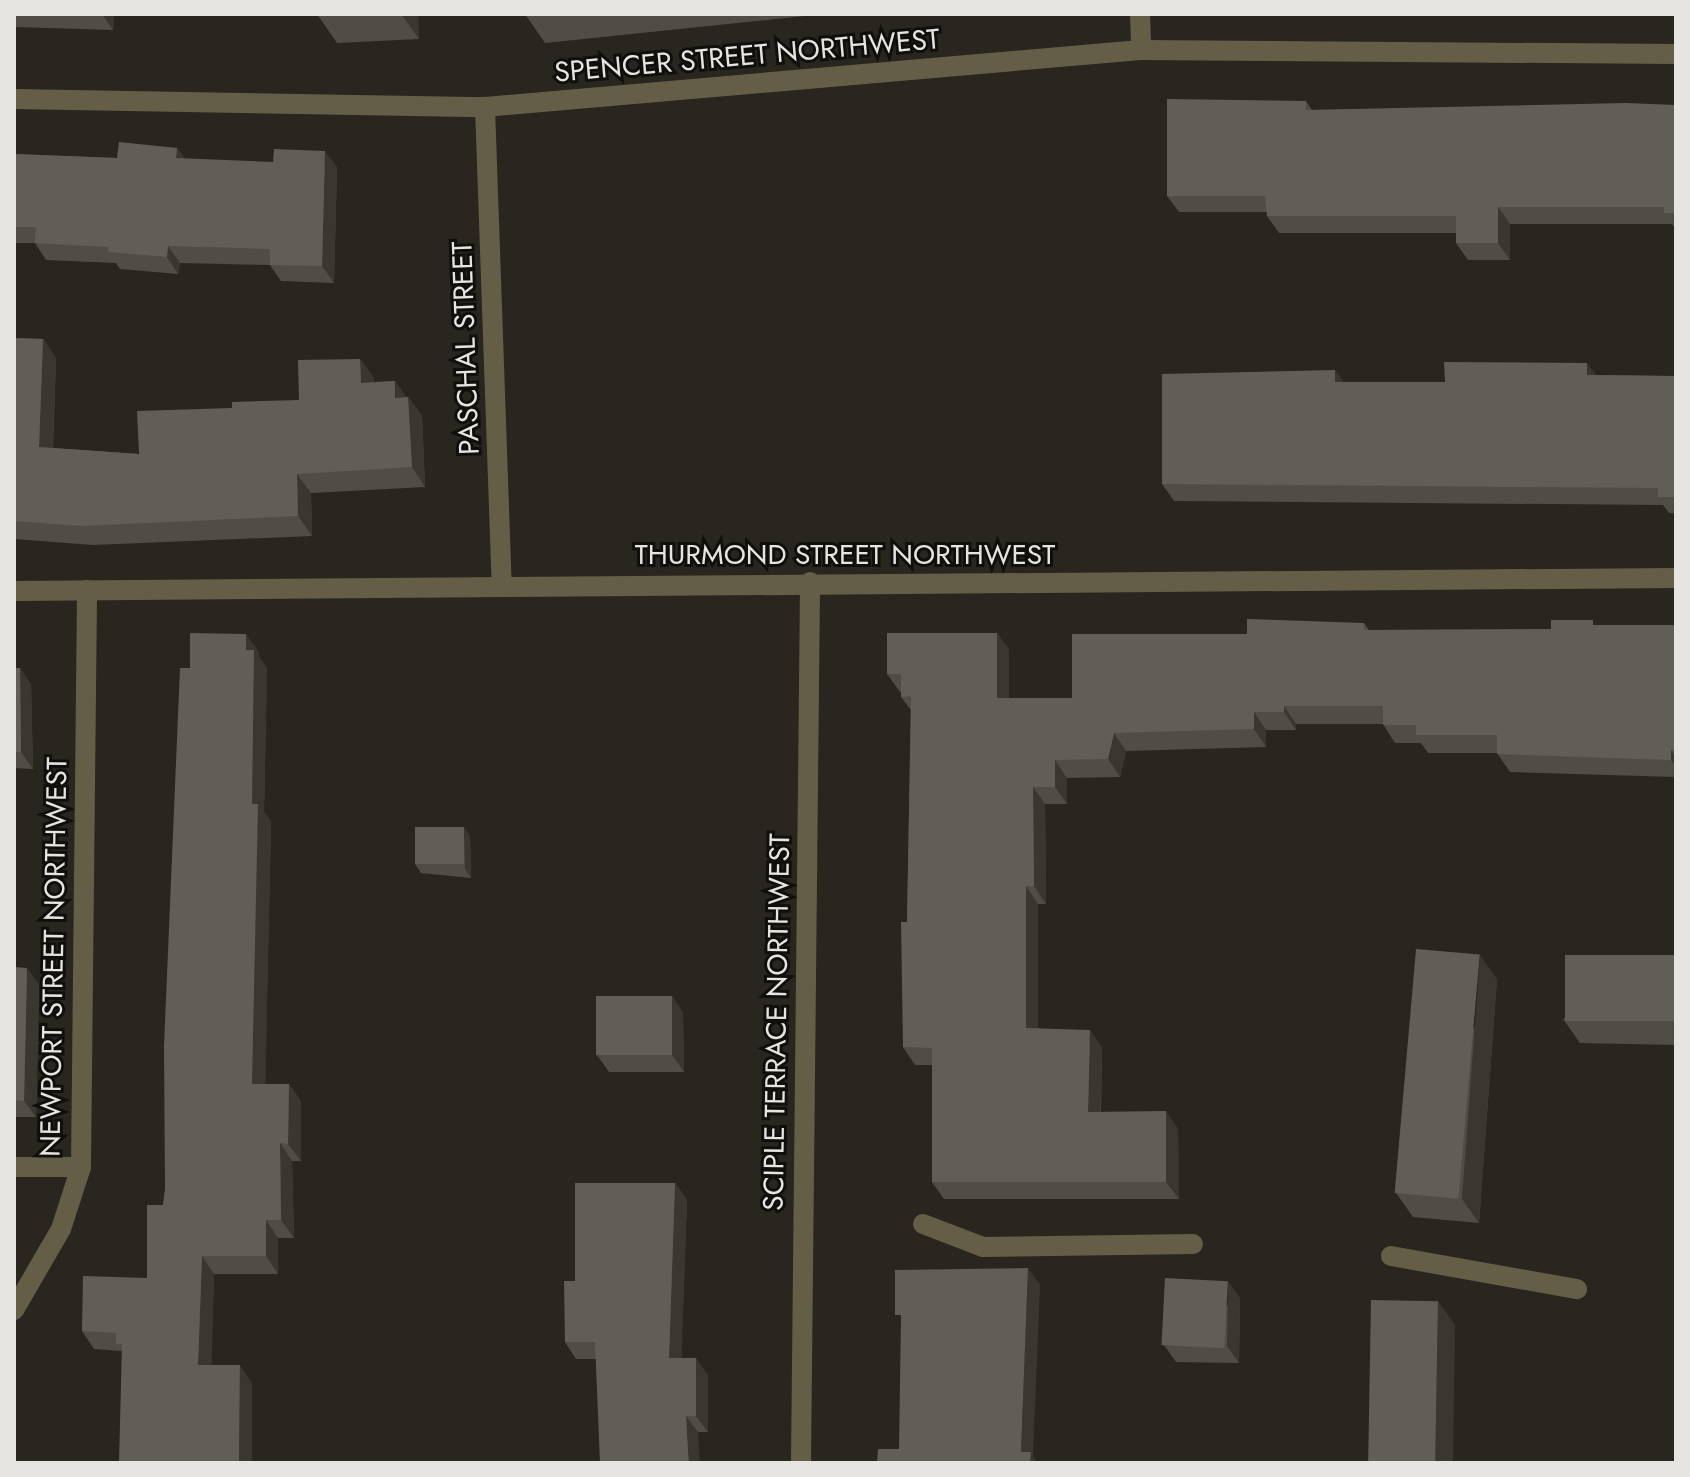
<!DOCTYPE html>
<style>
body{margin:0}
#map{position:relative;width:1690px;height:1477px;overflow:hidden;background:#28261f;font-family:Jost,sans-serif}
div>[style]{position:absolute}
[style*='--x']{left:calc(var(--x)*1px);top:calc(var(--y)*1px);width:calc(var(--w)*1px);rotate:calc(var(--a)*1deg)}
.lane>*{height:20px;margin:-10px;padding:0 10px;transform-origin:10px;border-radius:10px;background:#655e47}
.street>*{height:20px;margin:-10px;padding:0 10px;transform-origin:10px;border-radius:10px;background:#655e47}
.wall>*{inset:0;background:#504d47}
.shaded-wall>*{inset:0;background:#393730}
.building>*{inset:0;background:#615e57;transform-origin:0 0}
span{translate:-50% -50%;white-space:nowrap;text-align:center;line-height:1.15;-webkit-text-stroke:6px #100f0c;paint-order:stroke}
.street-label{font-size:28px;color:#e7e5e1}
.frame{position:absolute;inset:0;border:16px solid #e7e5e1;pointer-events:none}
</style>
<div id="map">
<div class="lane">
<i style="--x:923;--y:1224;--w:64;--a:21"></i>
<i style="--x:983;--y:1247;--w:210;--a:-0.8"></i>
<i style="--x:1391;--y:1256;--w:189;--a:10.1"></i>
</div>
<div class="street">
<i style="--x:1140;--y:14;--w:36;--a:88"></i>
<i style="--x:14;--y:99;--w:471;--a:1"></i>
<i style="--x:485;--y:107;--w:658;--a:-4.97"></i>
<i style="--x:1141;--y:50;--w:535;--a:0.43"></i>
<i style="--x:485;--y:107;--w:479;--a:88"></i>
<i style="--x:14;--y:591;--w:1662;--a:-0.45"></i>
<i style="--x:14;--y:1167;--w:67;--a:0"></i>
<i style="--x:14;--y:1310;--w:94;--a:-59.9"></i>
<i style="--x:61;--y:1229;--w:65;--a:-72.1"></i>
<i style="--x:81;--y:1167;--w:577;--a:-89.4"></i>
<i style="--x:801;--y:1463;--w:881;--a:-89.41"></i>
</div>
<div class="wall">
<i style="clip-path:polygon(14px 14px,114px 14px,113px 30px,14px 27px)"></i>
<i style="clip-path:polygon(317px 14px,418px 14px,419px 39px,337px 43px)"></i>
<i style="clip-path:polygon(525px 14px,824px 14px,545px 43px)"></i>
<i style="clip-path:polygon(1306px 101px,1312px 110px,1676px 105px,1676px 229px,1672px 224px,1510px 224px,1510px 260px,1468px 260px,1456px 243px,1456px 233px,1279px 233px,1267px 216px,1267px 212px,1179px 212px,1167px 196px)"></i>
<i style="clip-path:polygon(177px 148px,185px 159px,337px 167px,334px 283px,281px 281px,270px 265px,180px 263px,178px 274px,120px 269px,116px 263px,46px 260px,35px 243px,14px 243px,14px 154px,117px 158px)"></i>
<i style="clip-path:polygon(14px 338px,43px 339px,56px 358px,53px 448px,139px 454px,232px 408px,299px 400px,360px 359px,374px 378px,374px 382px,395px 381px,406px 397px,408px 397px,422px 416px,425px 487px,311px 493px,312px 536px,93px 545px,14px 539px)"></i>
<i style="clip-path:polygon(1596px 375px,1676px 376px,1676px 513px,1669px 513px,1663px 505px,1174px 501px,1162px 484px,1344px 382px,1445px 382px)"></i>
<i style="clip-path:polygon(1364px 623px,1369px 630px,1551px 629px,1597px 625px,1676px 625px,1676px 777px,1510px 772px,1497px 753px,1428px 753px,1421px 743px,1395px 743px,1383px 724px,1296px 724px,1296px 730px,1266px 730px,1266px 747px,1126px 751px,1120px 777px,1067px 778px,1067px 804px,1045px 804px,1046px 904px,1038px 904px,1038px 1028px,1102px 1048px,1101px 1112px,1178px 1129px,1179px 1199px,944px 1199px,932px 1182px,932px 1065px,915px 1065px,903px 1047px,907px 922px,911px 710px,901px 697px,901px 692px,900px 692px,887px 674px,997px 633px,1009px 650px,1009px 698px,1072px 698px,1247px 634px)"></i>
<i style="clip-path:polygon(259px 652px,259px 657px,267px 668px,264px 812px,271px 822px,265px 1084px,289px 1084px,301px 1102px,301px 1161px,292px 1161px,294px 1238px,278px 1238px,278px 1274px,214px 1274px,211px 1365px,252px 1383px,121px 1351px,94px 1349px,82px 1331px,147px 1278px,163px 1205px,165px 1190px,190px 668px)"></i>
<i style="clip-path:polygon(14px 668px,20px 668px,31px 685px,33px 769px,14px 768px)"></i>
<i style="clip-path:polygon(470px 836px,471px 878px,421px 873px,415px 864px)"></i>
<i style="clip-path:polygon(1676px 955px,1676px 1045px,1580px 1043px,1563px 1019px)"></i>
<i style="clip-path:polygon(14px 967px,39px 984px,36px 1117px,14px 1117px)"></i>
<i style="clip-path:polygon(1497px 979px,1479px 1223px,1413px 1217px,1396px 1193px)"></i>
<i style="clip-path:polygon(672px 996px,683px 1013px,684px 1072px,609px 1072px,597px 1055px)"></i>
<i style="clip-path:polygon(675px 1183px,687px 1200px,681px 1358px,708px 1375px,708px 1432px,698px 1432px,596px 1359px,576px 1359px,565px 1342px,575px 1281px)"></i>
<i style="clip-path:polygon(1240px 1298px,1239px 1363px,1176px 1362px,1164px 1345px)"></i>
</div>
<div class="shaded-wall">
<i style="clip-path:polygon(102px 14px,114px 14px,113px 30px)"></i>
<i style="clip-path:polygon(401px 14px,418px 14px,419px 39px)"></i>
<i style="clip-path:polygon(177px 148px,189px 164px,176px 158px)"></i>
<i style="clip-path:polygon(325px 151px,337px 167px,334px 283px,322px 266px)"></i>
<i style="clip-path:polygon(1498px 207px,1510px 224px,1510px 260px,1498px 243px)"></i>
<i style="clip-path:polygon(168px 246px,180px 263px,178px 274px,167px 257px)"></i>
<i style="clip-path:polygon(43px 339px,56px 358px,52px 466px,39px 447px)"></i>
<i style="clip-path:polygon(360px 359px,374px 378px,375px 402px,361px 383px)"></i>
<i style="clip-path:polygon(1587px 363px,1599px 379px,1587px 375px)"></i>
<i style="clip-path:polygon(1335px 370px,1347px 386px,1335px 382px)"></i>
<i style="clip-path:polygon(395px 381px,408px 400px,395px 398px)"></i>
<i style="clip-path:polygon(408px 397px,422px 416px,425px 487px,412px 467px)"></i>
<i style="clip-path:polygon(297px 474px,311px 493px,312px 536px,298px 516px)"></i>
<i style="clip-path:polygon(997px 633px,1009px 650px,1009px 716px,997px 698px)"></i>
<i style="clip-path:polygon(246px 634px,259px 652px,259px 657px,267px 668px,264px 812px,271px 822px,265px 1102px,252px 1084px,252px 804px,246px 650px)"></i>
<i style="clip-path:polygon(20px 668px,31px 685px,33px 769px,21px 752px)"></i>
<i style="clip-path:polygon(1284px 706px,1296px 724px,1296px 730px,1284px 712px)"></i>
<i style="clip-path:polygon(1254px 712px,1266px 730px,1266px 747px,1254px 729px)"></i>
<i style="clip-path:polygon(1114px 733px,1126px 751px,1120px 777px,1108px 759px)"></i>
<i style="clip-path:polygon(1671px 750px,1676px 758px,1676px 767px,1671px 760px)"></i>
<i style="clip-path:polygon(1055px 760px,1067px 778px,1067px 804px,1055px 787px)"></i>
<i style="clip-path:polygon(1033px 787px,1045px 804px,1046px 904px,1034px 886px)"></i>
<i style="clip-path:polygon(464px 827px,470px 836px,471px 878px,465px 869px)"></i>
<i style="clip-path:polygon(1026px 886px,1038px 904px,1038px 1046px,1026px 1028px)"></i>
<i style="clip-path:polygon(1480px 955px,1497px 979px,1479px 1223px,1462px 1199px)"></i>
<i style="clip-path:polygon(27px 968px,39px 984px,36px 1117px,24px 1101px)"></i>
<i style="clip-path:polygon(672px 996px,683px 1013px,684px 1072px,672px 1055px)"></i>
<i style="clip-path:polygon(1090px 1030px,1102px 1048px,1100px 1129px,1088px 1112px)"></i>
<i style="clip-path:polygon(289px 1084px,301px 1102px,301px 1161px,288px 1144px)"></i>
<i style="clip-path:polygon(1166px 1111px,1178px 1129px,1179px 1199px,1166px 1182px)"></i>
<i style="clip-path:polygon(280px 1143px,292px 1161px,294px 1238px,281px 1220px)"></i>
<i style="clip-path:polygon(675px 1183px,687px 1200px,681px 1375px,669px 1358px)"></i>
<i style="clip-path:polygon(266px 1220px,278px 1238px,278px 1274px,266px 1256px)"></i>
<i style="clip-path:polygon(202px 1256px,214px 1274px,211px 1383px,198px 1365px)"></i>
<i style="clip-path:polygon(1028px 1268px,1040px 1285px,1033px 1456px,1038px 1463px,1029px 1463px,1021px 1452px)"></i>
<i style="clip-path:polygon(1228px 1281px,1240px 1298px,1239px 1363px,1227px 1346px)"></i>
<i style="clip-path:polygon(1438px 1301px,1455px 1325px,1453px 1463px,1435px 1463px)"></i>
<i style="clip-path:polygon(696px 1358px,708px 1375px,708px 1432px,696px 1416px)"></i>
<i style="clip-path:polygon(240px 1365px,252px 1383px,252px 1463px,239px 1463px)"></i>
<i style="clip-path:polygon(686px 1416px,698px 1432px,700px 1463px,689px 1463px)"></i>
</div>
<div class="building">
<i style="clip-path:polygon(1167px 99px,1306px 101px,1306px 110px,1626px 103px,1676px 105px,1676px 213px,1664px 213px,1664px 207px,1498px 207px,1498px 243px,1456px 243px,1456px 216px,1267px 216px,1265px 196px,1167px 196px)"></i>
<i style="clip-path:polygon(119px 142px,177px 148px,176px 158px,273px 162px,274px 149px,325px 151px,322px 266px,270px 265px,270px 249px,168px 246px,167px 257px,108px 252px,109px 247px,35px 243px,36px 227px,14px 227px,14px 154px,117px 158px)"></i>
<i style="clip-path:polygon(14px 338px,43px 339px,39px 447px,139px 454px,137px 411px,232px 408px,232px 402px,299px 400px,298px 360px,360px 359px,361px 383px,395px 381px,395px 398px,408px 397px,412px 467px,297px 474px,298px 516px,80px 526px,14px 521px)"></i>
<i style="clip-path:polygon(1444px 362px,1587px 363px,1587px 375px,1676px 376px,1676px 497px,1658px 497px,1658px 488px,1162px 484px,1162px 374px,1335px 370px,1335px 382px,1445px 382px)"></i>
<i style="clip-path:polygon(1247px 619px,1364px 623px,1364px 630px,1551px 629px,1551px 620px,1593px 620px,1593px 625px,1676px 625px,1676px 750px,1671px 750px,1671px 760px,1497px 754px,1497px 735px,1416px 735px,1416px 725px,1383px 725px,1383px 706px,1284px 706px,1284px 712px,1254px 712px,1254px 729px,1114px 733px,1108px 759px,1055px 760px,1055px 787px,1033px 787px,1034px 886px,1026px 886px,1026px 1028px,1090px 1030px,1088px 1112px,1166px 1111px,1166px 1182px,932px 1182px,932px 1048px,903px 1047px,901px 922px,907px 922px,911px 696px,901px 697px,901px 674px,887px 674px,887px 633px,997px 633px,997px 698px,1072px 698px,1072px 634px,1247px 634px)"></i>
<i style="clip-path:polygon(190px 633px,246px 634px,246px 650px,254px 650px,252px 804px,258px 804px,252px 1084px,289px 1084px,288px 1144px,280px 1143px,281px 1220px,266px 1220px,266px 1256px,202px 1256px,198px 1365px,240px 1365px,239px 1463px,119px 1463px,122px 1344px,116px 1344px,116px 1333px,82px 1331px,83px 1276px,147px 1278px,147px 1205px,163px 1205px,165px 1190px,164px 1046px,180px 668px,190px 668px)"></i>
<i style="clip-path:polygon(14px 668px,20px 668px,21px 752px,14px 752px)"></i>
<i style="left:415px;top:827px;width:49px;height:37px"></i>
<i style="left:1416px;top:949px;width:64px;height:245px;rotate:5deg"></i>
<i style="left:1676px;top:955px;width:66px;height:111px;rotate:90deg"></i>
<i style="clip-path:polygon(14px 967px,27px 968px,24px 1101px,14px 1100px)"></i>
<i style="left:672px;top:996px;width:59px;height:76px;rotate:90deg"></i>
<i style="clip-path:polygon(575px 1183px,675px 1183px,669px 1358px,696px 1358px,696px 1416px,686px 1416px,689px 1463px,600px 1463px,595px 1342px,565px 1342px,564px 1281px,575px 1281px)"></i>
<i style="clip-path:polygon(1028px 1268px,1021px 1452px,1031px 1452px,1030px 1463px,877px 1463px,878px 1449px,899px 1449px,901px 1315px,895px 1315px,895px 1270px)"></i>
<i style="left:1165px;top:1278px;width:63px;height:67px;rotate:3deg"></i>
<i style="left:1371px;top:1300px;width:67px;height:163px;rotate:1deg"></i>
</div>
<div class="street-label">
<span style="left:747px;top:56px;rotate:-5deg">SPENCER STREET NORTHWEST</span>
<span style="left:466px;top:348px;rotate:-92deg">PASCHAL STREET</span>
<span style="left:845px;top:555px">THURMOND STREET NORTHWEST</span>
<span style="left:54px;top:957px;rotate:-89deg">NEWPORT STREET NORTHWEST</span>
<span style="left:777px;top:1022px;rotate:-89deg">SCIPLE TERRACE NORTHWEST</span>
</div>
<div class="frame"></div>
</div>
